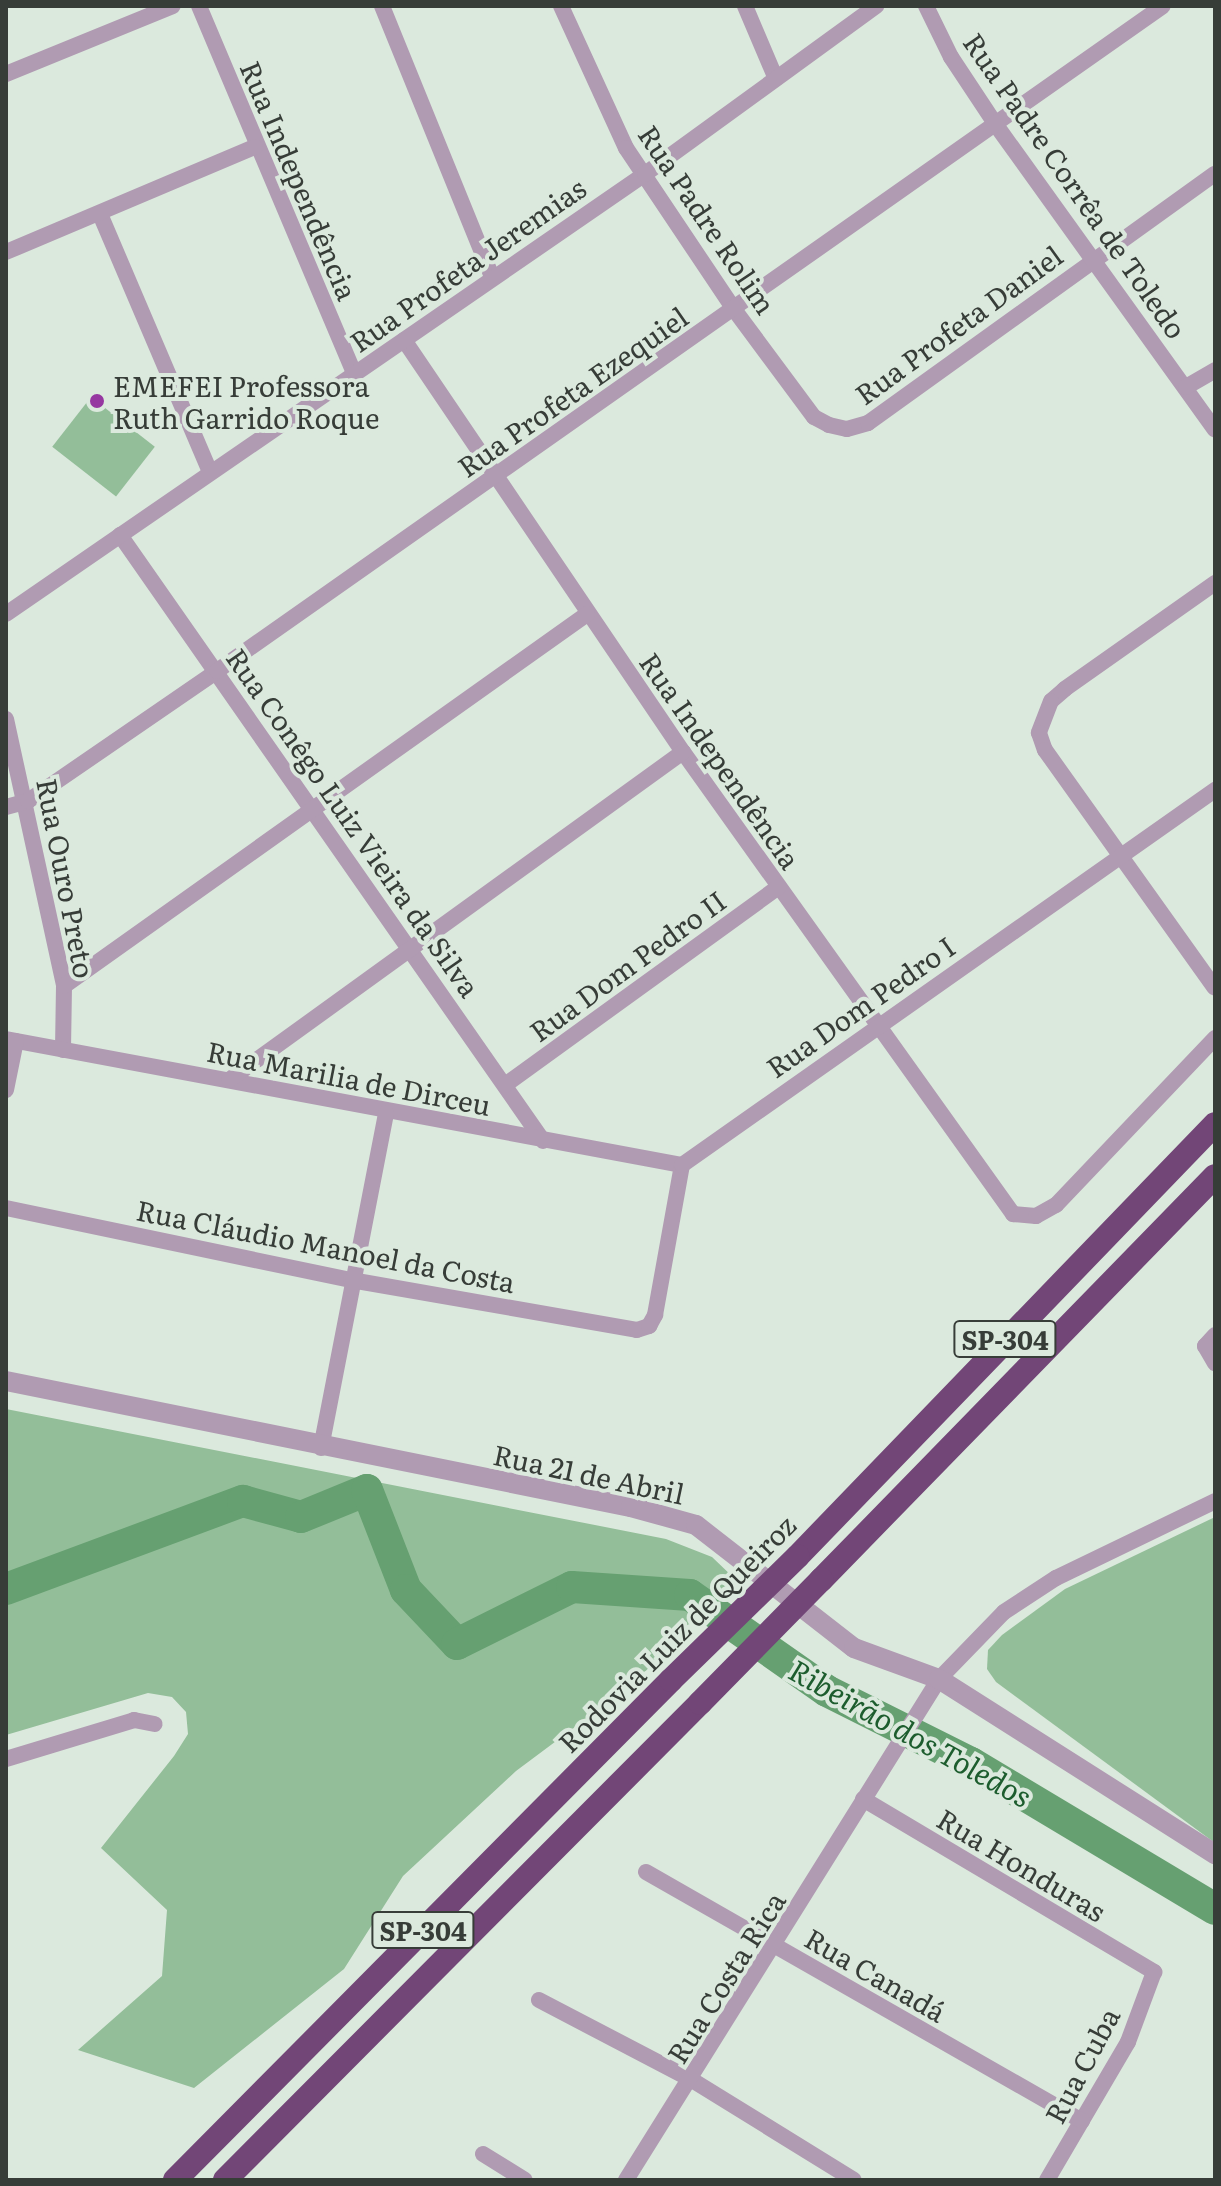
<!DOCTYPE html>
<meta charset="utf-8">
<style>
body{margin:0}
#map{position:relative;width:1221px;height:2186px;overflow:hidden;background:#dbe9dd;font-family:Literata,serif}
div>[style]{position:absolute}
[style*='--x']{left:calc(var(--x)*1px);top:calc(var(--y)*1px);width:calc(var(--w)*1px);rotate:calc(var(--a)*1deg)}
.green>*{inset:0;background:#93be99;transform-origin:0 0}
.river>*{height:32px;margin:-16px;padding:0 16px;transform-origin:16px;border-radius:16px;background:#66a071}
.minor>*{height:16px;margin:-8px;padding:0 8px;transform-origin:8px;border-radius:8px;background:#b09bb2}
.tertiary>*{height:20px;margin:-10px;padding:0 10px;transform-origin:10px;border-radius:10px;background:#b09bb2}
.motorway>*{height:24px;margin:-12px;padding:0 12px;transform-origin:12px;border-radius:12px;background:#724677}
.motorway-bridge>*{height:24px;margin:-12px;padding:0 12px;transform-origin:12px;border-radius:12px;background:#724677}
.dots>*{width:22px;height:22px;translate:-50% -50%;box-sizing:border-box;border:4px solid #dbe9dd;border-radius:50%}
span{translate:-50% -50%;white-space:nowrap;text-align:center;line-height:1.15;-webkit-text-stroke:8px #dbe9dd;paint-order:stroke}
.shield-label span{padding:2px 6px;background:#dbe9dd;border:2px solid;border-radius:6px;-webkit-text-stroke-width:0}
.shield-label{font-size:26px;color:#373d38;font-weight:700}
.street-label{font-size:28px;color:#373d38}
.poi-label{font-size:28px;color:#373d38}
.left{translate:0 -50%;text-align:left}
.water-label{font-size:30px;color:#1d5d2e;font-style:italic}
.frame{position:absolute;inset:0;border:8px solid #373d38;pointer-events:none}
</style>
<div id="map">
<div class="green">
<i style="left:91px;top:397px;width:81px;height:63px;rotate:38deg"></i>
<i style="clip-path:polygon(6px 1409px,666px 1539px,712px 1557px,735px 1579px,634px 1683px,516px 1771px,403px 1876px,344px 1969px,194px 2088px,78px 2050px,162px 1976px,167px 1910px,101px 1848px,174px 1756px,188px 1734px,186px 1712px,172px 1697px,148px 1693px,6px 1735px)"></i>
<i style="clip-path:polygon(1215px 1517px,1215px 1843px,996px 1682px,987px 1669px,988px 1650px,1002px 1635px,1065px 1589px)"></i>
</div>
<div class="river">
<i style="--x:6;--y:1589;--w:253;--a:-20.4"></i>
<i style="--x:243;--y:1501;--w:60;--a:15.4"></i>
<i style="--x:301;--y:1517;--w:71;--a:-22.2"></i>
<i style="--x:367;--y:1490;--w:107;--a:68.7"></i>
<i style="--x:406;--y:1590;--w:74;--a:46.6"></i>
<i style="--x:457;--y:1644;--w:128;--a:-26.4"></i>
<i style="--x:572;--y:1587;--w:118;--a:3.9"></i>
<i style="--x:690;--y:1595;--w:167;--a:35"></i>
<i style="--x:827;--y:1691;--w:161;--a:26.6"></i>
<i style="--x:971;--y:1763;--w:284;--a:30.9"></i>
</div>
<div class="minor">
<i style="--x:199;--y:6;--w:398;--a:67.1"></i>
<i style="--x:382;--y:6;--w:292;--a:67.9"></i>
<i style="--x:561;--y:6;--w:156;--a:65.4"></i>
<i style="--x:626;--y:148;--w:192;--a:56.2"></i>
<i style="--x:733;--y:308;--w:136;--a:53.4"></i>
<i style="--x:814;--y:417;--w:17;--a:28"></i>
<i style="--x:829;--y:425;--w:18;--a:13"></i>
<i style="--x:847;--y:429;--w:22;--a:-16"></i>
<i style="--x:868;--y:423;--w:427;--a:-35.7"></i>
<i style="--x:745;--y:6;--w:79;--a:67"></i>
<i style="--x:926;--y:6;--w:57;--a:63.9"></i>
<i style="--x:951;--y:57;--w:82;--a:56.5"></i>
<i style="--x:996;--y:125;--w:375;--a:54.3"></i>
<i style="--x:6;--y:74;--w:180;--a:-22.2"></i>
<i style="--x:100;--y:214;--w:280;--a:66.9"></i>
<i style="--x:6;--y:252;--w:270;--a:-22.9"></i>
<i style="--x:404;--y:340;--w:498;--a:55.9"></i>
<i style="--x:683;--y:752;--w:568;--a:54.46"></i>
<i style="--x:1013;--y:1214;--w:23;--a:5"></i>
<i style="--x:1036;--y:1216;--w:23;--a:-29"></i>
<i style="--x:1056;--y:1205;--w:231;--a:-46.4"></i>
<i style="--x:1186;--y:387;--w:34;--a:-30"></i>
<i style="--x:120;--y:535;--w:739;--a:55.08"></i>
<i style="--x:1215;--y:583;--w:184;--a:144.8"></i>
<i style="--x:1065;--y:689;--w:18;--a:139"></i>
<i style="--x:1051;--y:701;--w:34;--a:111"></i>
<i style="--x:1039;--y:733;--w:18;--a:71"></i>
<i style="--x:1045;--y:750;--w:292;--a:54.5"></i>
<i style="--x:6;--y:614;--w:776;--a:-34.55"></i>
<i style="--x:645;--y:174;--w:286;--a:-36"></i>
<i style="--x:6;--y:719;--w:273;--a:77.7"></i>
<i style="--x:64;--y:986;--w:64;--a:90.9"></i>
<i style="--x:6;--y:807;--w:23;--a:-15"></i>
<i style="--x:28;--y:801;--w:229;--a:-34.5"></i>
<i style="--x:217;--y:671;--w:1156;--a:-35.11"></i>
<i style="--x:64;--y:986;--w:642;--a:-35.42"></i>
<i style="--x:6;--y:1039;--w:688;--a:10.56"></i>
<i style="--x:229;--y:1080;--w:560;--a:-35.85"></i>
<i style="--x:505;--y:1085;--w:338;--a:-35.9"></i>
<i style="--x:6;--y:1090;--w:50;--a:-78.5"></i>
<i style="--x:6;--y:1208;--w:352;--a:11.8"></i>
<i style="--x:351;--y:1280;--w:290;--a:9.9"></i>
<i style="--x:637;--y:1330;--w:13;--a:-18"></i>
<i style="--x:649;--y:1326;--w:13;--a:-61"></i>
<i style="--x:655;--y:1315;--w:152;--a:-79.8"></i>
<i style="--x:682;--y:1165;--w:652;--a:-35.13"></i>
<i style="--x:1215;--y:1335;--w:15;--a:132"></i>
<i style="--x:1205;--y:1346;--w:20;--a:60"></i>
<i style="--x:321;--y:1448;--w:341;--a:-79"></i>
<i style="--x:6;--y:1759;--w:134;--a:-16.9"></i>
<i style="--x:134;--y:1720;--w:21;--a:11"></i>
<i style="--x:863;--y:1799;--w:339;--a:30.7"></i>
<i style="--x:1154;--y:1972;--w:75;--a:110.4"></i>
<i style="--x:1128;--y:2042;--w:160;--a:120.4"></i>
<i style="--x:646;--y:1872;--w:502;--a:29.73"></i>
<i style="--x:539;--y:2000;--w:173;--a:27.6"></i>
<i style="--x:692;--y:2080;--w:190;--a:31.7"></i>
<i style="--x:483;--y:2154;--w:49;--a:31.8"></i>
<i style="--x:626;--y:2180;--w:591;--a:-58"></i>
<i style="--x:939;--y:1679;--w:93;--a:-45.9"></i>
<i style="--x:1004;--y:1612;--w:62;--a:-33.2"></i>
<i style="--x:1056;--y:1578;--w:177;--a:-25.8"></i>
</div>
<div class="tertiary">
<i style="--x:6;--y:1381;--w:638;--a:11.4"></i>
<i style="--x:631;--y:1507;--w:67;--a:15.5"></i>
<i style="--x:696;--y:1525;--w:200;--a:37.9"></i>
<i style="--x:854;--y:1648;--w:90;--a:20"></i>
<i style="--x:939;--y:1679;--w:327;--a:32.4"></i>
</div>
<div class="motorway">
<i style="--x:798;--y:1556;--w:600;--a:-46.01"></i>
<i style="--x:821;--y:1580;--w:564;--a:-45.72"></i>
<i style="--x:175;--y:2180;--w:704;--a:-45.23"></i>
<i style="--x:225;--y:2180;--w:673;--a:-45.12"></i>
</div>
<div class="motorway-bridge">
<i style="--x:671;--y:1680;--w:177;--a:-44.3"></i>
<i style="--x:700;--y:1703;--w:173;--a:-45.5"></i>
</div>
<div class="dots">
<i style="left:97px;top:401px;background:#9638a1"></i>
</div>
<div class="shield-label">
<span style="left:1005px;top:1339px">SP-304</span>
<span style="left:423px;top:1930px">SP-304</span>
</div>
<div class="street-label">
<span style="left:300px;top:180px;rotate:67deg">Rua Independência</span>
<span style="left:1076px;top:185px;rotate:55deg">Rua Padre Corrêa de Toledo</span>
<span style="left:708px;top:219px;rotate:56deg">Rua Padre Rolim</span>
<span style="left:467px;top:264px;rotate:-35deg">Rua Profeta Jeremias</span>
<span style="left:958px;top:324px;rotate:-36deg">Rua Profeta Daniel</span>
<span style="left:572px;top:391px;rotate:-35deg">Rua Profeta Ezequiel</span>
<span style="left:721px;top:760px;rotate:55deg">Rua Independência</span>
<span style="left:354px;top:822px;rotate:55deg">Rua Conêgo Luiz Vieira da Silva</span>
<span style="left:67px;top:878px;rotate:79deg">Rua Ouro Preto</span>
<span style="left:627px;top:965px;rotate:-36deg">Rua Dom Pedro II</span>
<span style="left:860px;top:1006px;rotate:-35deg">Rua Dom Pedro I</span>
<span style="left:349px;top:1077px;rotate:11deg">Rua Marilia de Dirceu</span>
<span style="left:326px;top:1245px;rotate:11deg">Rua Cláudio Manoel da Costa</span>
<span style="left:589px;top:1473px;rotate:12deg">Rua 21 de Abril</span>
<span style="left:676px;top:1633px;rotate:-45deg">Rodovia Luiz de Queiroz</span>
<span style="left:1022px;top:1864px;rotate:31deg">Rua Honduras</span>
<span style="left:876px;top:1974px;rotate:30deg">Rua Canadá</span>
<span style="left:725px;top:1977px;rotate:-58deg">Rua Costa Rica</span>
<span style="left:1081px;top:2065px;rotate:-62deg">Rua Cuba</span>
</div>
<div class="poi-label">
<span class="left" style="left:113px;top:401px">EMEFEI Professora<br>Ruth Garrido Roque</span>
</div>
<div class="water-label">
<span style="left:911px;top:1732px;rotate:29deg">Ribeirão dos Toledos</span>
</div>
<div class="frame"></div>
</div>
